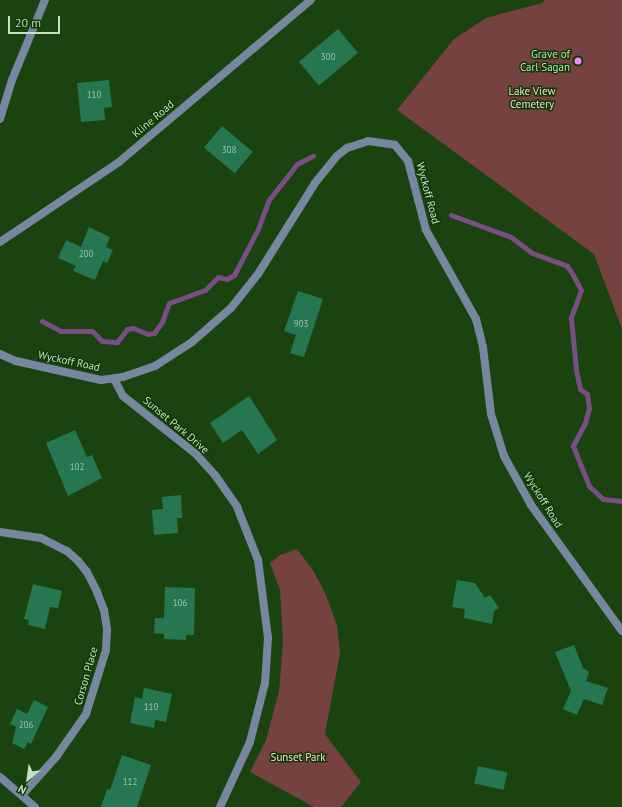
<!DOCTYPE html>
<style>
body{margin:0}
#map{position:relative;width:622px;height:807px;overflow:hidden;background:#1a4310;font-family:"PT Sans",sans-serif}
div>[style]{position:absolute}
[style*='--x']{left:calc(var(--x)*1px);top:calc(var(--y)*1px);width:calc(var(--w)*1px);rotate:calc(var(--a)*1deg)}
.green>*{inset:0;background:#754141}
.stream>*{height:5px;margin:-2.5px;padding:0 2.5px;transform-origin:2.5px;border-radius:2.5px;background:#7a4d84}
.building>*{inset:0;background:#257752;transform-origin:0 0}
.minor>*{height:8px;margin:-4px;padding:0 4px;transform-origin:4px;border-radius:4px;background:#7887a0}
.tertiary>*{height:8px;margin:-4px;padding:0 4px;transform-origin:4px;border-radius:4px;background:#7887a0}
.dots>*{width:11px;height:11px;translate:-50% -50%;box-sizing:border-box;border:2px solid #0f3804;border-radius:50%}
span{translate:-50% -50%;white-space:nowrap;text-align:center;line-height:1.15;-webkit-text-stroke:3px #0f3804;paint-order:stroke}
.number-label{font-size:9px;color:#9fc5a7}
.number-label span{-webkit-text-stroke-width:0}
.poi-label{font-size:11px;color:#c8dfc3}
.right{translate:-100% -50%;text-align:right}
.park-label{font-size:11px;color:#f4dddc}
.street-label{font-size:11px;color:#c8dfc3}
.north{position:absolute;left:8px;top:759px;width:40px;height:40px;-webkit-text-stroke:3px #0f3804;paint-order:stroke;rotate:209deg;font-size:11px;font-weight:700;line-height:16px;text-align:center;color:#c8dfc3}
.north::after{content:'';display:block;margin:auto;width:14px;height:18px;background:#c8dfc3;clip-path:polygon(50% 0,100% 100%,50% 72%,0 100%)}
.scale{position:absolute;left:8px;top:16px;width:52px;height:18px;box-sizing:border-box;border:2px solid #c8dfc3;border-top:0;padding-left:5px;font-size:12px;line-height:14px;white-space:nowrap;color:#c8dfc3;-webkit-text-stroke:3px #0f3804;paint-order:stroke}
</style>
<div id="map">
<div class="green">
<i style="clip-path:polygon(545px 0,622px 0,622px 329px,594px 254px,397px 110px,454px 39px,486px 18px,542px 3px)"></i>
<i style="clip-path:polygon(297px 549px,313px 570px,326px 595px,337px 625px,340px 653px,325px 734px,361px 782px,341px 807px,314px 807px,250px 772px,266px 740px,279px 691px,283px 642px,280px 590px,270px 563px,280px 555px)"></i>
</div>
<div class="stream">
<i style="--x:451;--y:215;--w:64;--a:20.1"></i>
<i style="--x:511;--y:237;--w:26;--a:37"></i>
<i style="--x:532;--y:253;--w:37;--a:20"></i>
<i style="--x:567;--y:266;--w:11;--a:56"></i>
<i style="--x:573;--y:275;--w:17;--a:62"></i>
<i style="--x:581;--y:290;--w:30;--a:110"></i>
<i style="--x:571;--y:318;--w:52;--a:84.5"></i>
<i style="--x:576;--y:370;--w:19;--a:78"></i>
<i style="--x:580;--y:389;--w:9;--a:36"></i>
<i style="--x:587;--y:394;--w:14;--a:82"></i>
<i style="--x:589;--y:408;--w:16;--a:105"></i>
<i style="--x:585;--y:423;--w:26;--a:118"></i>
<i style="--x:573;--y:446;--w:43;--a:68.2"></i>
<i style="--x:589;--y:486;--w:19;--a:43"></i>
<i style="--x:603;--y:499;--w:19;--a:6"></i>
<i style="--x:42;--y:321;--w:21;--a:28"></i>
<i style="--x:61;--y:331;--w:31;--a:0"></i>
<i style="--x:92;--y:331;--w:14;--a:45"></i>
<i style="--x:102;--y:341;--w:15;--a:4"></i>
<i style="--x:117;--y:342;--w:16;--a:-52"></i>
<i style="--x:127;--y:329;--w:6;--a:-9"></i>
<i style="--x:133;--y:328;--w:16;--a:22"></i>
<i style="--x:148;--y:334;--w:6;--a:-9"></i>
<i style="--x:154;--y:333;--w:14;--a:-54"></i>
<i style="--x:162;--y:322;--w:20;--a:-70"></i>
<i style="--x:169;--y:303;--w:38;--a:-20"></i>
<i style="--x:205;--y:290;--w:18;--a:-45"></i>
<i style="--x:218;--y:277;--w:9;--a:13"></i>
<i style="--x:227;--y:279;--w:8;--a:-30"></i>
<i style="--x:234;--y:275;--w:52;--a:-62.4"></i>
<i style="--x:258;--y:229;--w:30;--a:-70"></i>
<i style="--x:268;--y:201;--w:47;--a:-51.9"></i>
<i style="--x:297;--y:164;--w:18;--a:-27"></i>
</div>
<div class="building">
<i style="left:338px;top:29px;width:31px;height:51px;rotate:50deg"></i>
<i style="clip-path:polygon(109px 80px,112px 107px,104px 108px,105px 120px,81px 122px,77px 83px)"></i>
<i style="left:222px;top:126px;width:40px;height:28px;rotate:40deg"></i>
<i style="clip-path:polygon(89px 227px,110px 237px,106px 247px,113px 250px,107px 263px,103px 261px,95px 280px,73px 271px,76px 266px,58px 258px,66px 240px,81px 247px)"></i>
<i style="clip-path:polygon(298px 291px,323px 299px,304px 357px,290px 353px,296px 335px,284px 331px)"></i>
<i style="clip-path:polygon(249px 396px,277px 440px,258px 454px,242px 430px,223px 443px,210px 423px)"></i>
<i style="clip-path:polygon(75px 430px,87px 457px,92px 455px,102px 478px,68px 496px,46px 443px)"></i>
<i style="clip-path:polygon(181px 495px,182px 518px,177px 518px,178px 533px,154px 535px,152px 510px,163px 509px,162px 497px)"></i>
<i style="clip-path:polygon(457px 580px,475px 583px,485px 598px,490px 595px,499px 608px,494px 611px,492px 624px,464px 618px,465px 609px,452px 607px)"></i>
<i style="clip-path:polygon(33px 584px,62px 591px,58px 608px,50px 607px,45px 629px,28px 625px,29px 620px,24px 619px)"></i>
<i style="clip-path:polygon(165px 587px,195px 588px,194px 635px,186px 635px,186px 640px,164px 639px,164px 634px,154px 633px,155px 618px,164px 618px)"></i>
<i style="clip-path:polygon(574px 645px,583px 668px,589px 672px,586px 681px,608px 688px,602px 705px,584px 699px,577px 715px,563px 709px,571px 691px,555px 652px)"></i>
<i style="clip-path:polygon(144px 688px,172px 694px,166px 722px,155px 720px,154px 728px,130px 723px,135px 697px,142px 699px)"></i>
<i style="clip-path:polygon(34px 700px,48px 707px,31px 744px,28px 742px,24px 749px,12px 743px,16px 727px,10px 724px,17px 709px,27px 714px)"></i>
<i style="clip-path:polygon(122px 755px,151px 765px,137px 807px,101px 807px,107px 789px,110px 790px)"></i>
<i style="left:478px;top:766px;width:30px;height:18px;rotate:12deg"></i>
</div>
<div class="minor">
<i style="--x:0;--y:242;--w:143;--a:-33.9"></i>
<i style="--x:119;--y:162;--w:251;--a:-40.2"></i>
<i style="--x:0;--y:354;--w:17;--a:24"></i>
<i style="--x:16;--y:361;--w:87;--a:12.6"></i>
<i style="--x:101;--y:380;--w:22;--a:-8"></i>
<i style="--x:123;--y:377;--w:34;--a:-19"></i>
<i style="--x:155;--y:366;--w:44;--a:-33"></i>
<i style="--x:192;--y:342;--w:52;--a:-41.1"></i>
<i style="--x:231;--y:308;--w:43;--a:-51.5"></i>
<i style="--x:258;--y:274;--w:107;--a:-57.9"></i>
<i style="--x:315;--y:183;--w:35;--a:-51"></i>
<i style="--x:337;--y:156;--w:13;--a:-39"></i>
<i style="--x:347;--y:148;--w:22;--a:-18"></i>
<i style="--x:368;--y:141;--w:27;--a:8"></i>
<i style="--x:395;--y:145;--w:21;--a:51"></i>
<i style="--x:408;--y:161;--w:71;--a:75.4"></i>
<i style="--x:426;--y:230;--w:102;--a:60.7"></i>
<i style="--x:476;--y:319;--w:29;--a:76"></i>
<i style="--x:483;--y:347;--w:67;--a:83.2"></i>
<i style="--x:491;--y:414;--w:44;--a:72.8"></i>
<i style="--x:504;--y:456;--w:56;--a:61.1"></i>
<i style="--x:531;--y:505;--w:155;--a:54.2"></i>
<i style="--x:114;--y:379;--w:19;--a:62"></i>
<i style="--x:123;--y:396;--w:93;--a:38.5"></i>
<i style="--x:196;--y:454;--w:28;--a:48"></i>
<i style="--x:215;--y:475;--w:39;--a:55"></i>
<i style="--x:237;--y:507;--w:57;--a:68.4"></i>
<i style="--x:258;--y:560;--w:79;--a:82.7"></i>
<i style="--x:268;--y:638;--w:45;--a:93.8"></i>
<i style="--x:265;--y:683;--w:61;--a:104.3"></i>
<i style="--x:250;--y:742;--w:72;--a:114.8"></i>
<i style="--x:0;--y:532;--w:41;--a:8.3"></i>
<i style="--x:41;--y:538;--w:29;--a:27"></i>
<i style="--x:67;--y:551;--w:15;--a:42"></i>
<i style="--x:78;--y:561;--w:14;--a:51"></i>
<i style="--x:87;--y:572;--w:22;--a:63"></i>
<i style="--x:97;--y:592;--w:19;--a:69"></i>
<i style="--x:104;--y:610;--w:20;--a:81"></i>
<i style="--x:107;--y:630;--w:20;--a:93"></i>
<i style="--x:106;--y:650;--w:67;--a:107.4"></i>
<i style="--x:86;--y:714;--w:52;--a:124.9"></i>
<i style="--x:56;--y:757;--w:51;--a:131.8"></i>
<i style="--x:0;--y:777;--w:46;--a:40.6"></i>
</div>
<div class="tertiary">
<i style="--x:0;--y:119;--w:41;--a:-72.9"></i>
<i style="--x:12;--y:80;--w:87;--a:-67.6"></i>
</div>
<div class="dots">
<i style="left:578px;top:61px;background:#e98dfe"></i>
</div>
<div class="number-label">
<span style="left:328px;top:57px">300</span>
<span style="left:94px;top:95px">110</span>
<span style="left:229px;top:150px">308</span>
<span style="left:86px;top:254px">200</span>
<span style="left:301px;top:324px">903</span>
<span style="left:77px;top:467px">102</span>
<span style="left:180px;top:603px">106</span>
<span style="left:151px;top:707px">110</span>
<span style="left:26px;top:725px">206</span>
<span style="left:130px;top:782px">112</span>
</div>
<div class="poi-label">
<span class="right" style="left:570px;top:61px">Grave of<br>Carl Sagan</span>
</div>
<div class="park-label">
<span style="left:532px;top:98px">Lake View<br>Cemetery</span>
<span style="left:298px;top:757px">Sunset Park</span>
</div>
<div class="street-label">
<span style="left:153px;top:119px;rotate:-40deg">Kline Road</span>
<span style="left:428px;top:193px;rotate:75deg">Wyckoff Road</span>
<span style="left:69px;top:361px;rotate:12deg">Wyckoff Road</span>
<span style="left:176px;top:425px;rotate:40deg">Sunset Park Drive</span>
<span style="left:543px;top:500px;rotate:58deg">Wyckoff Road</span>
<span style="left:86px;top:676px;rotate:-74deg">Corson Place</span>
</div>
<div class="north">N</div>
<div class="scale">20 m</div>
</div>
